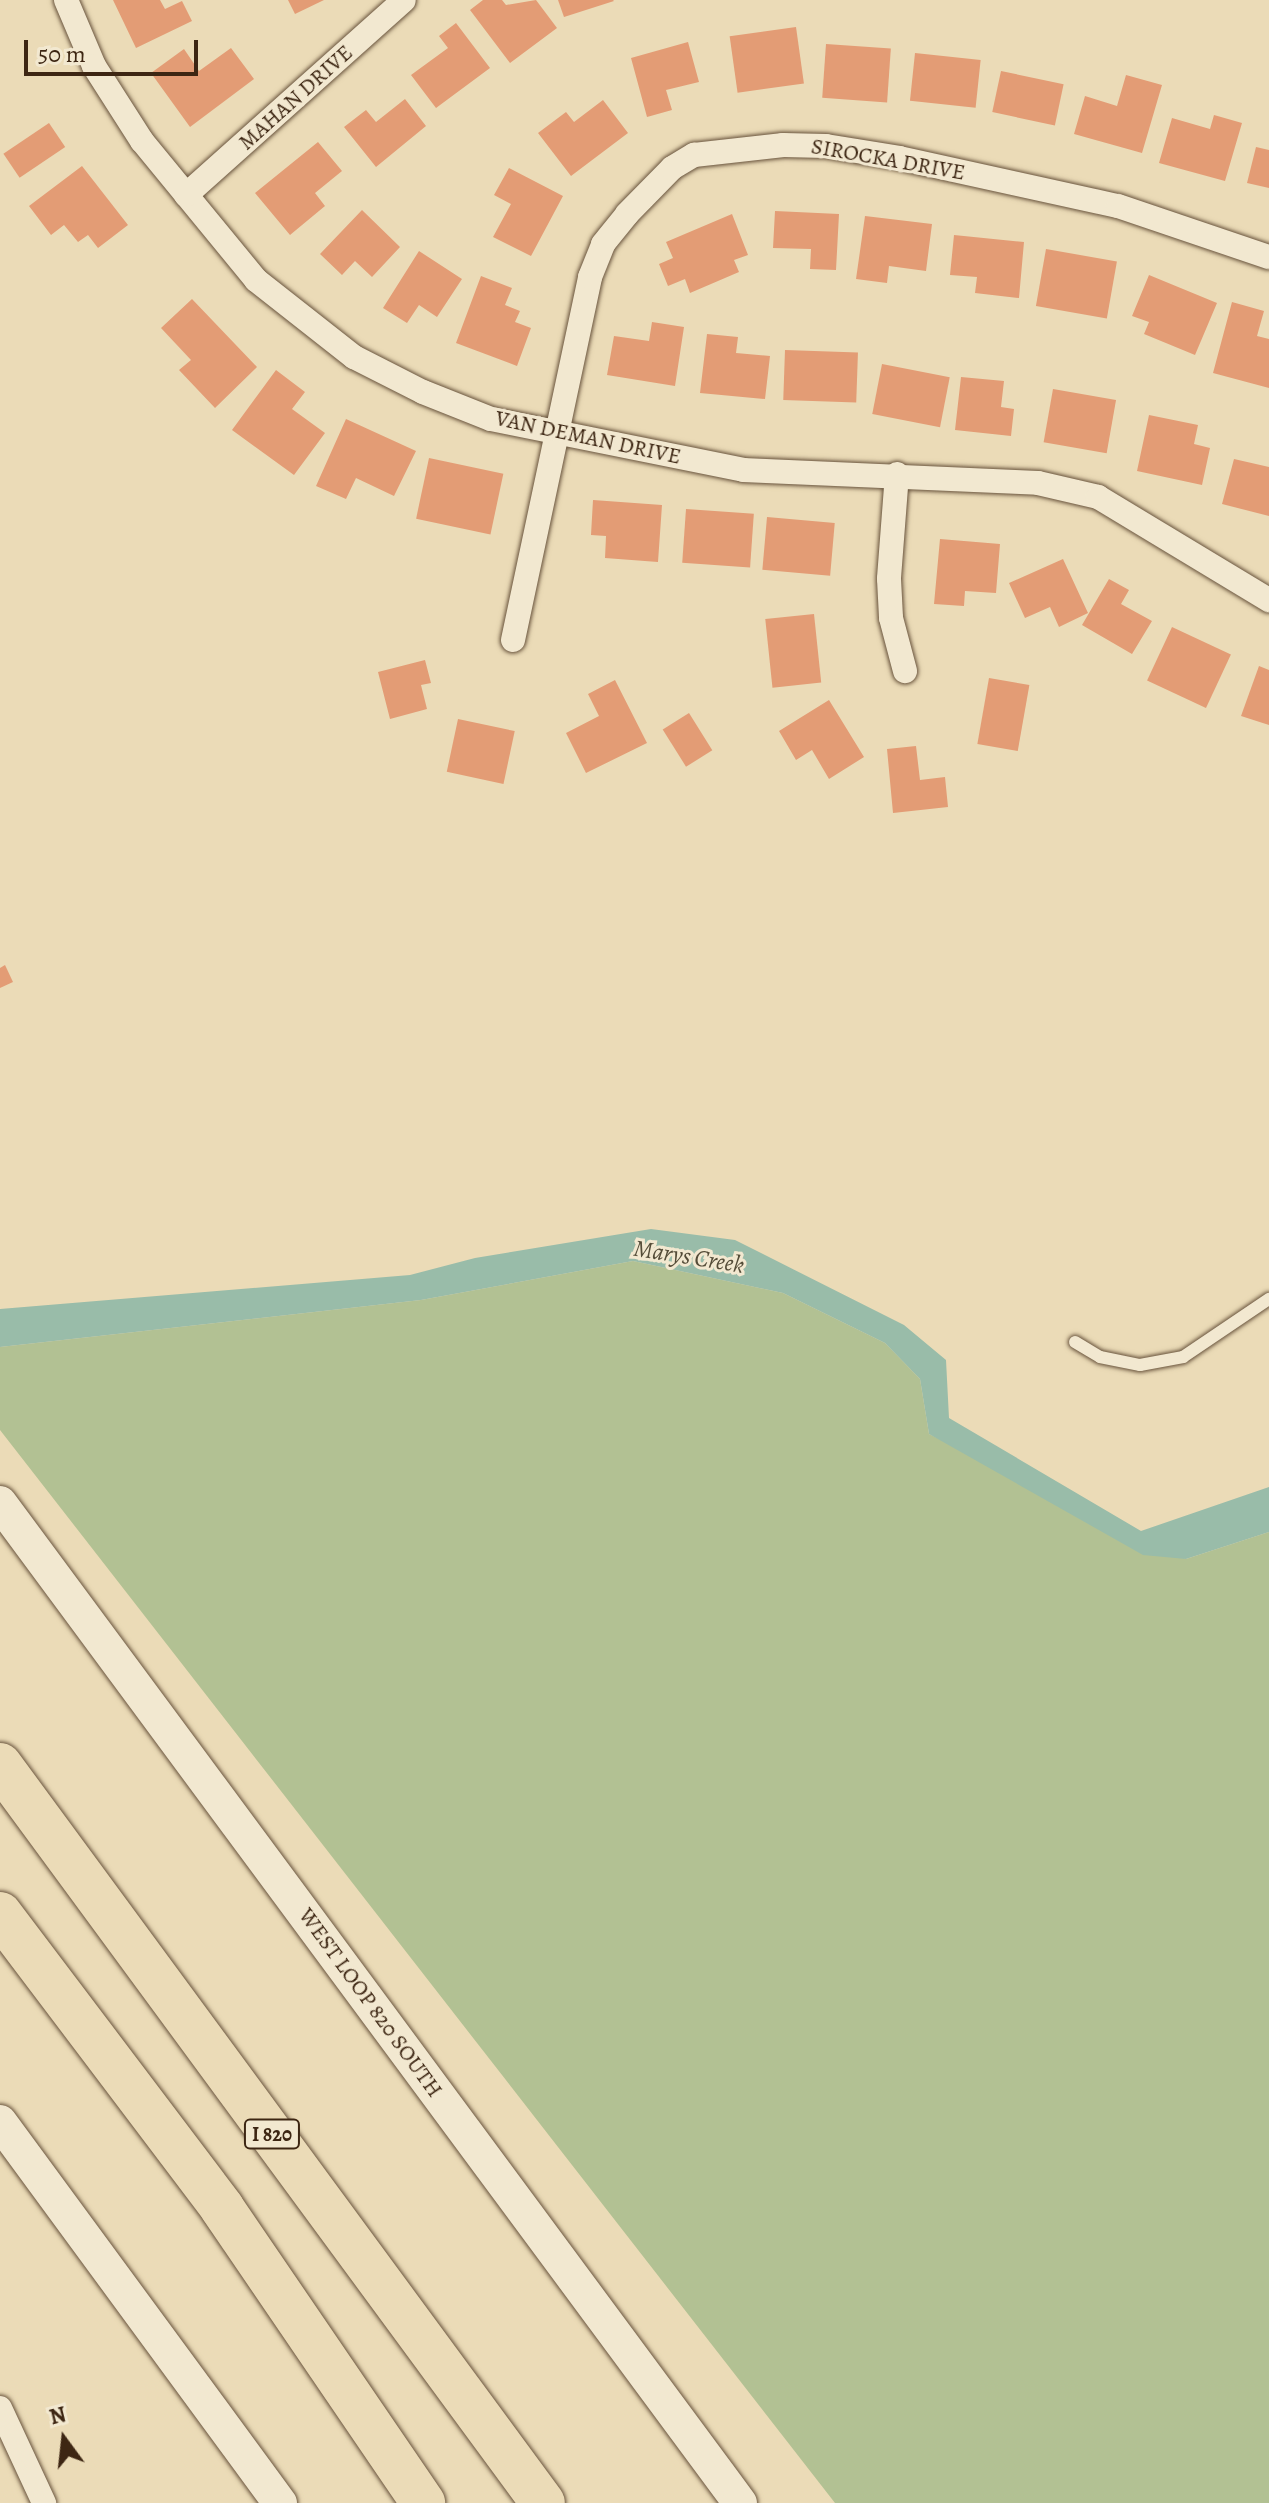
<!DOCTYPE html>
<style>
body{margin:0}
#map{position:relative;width:1269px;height:2503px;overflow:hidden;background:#ebdbb7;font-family:Alegreya,serif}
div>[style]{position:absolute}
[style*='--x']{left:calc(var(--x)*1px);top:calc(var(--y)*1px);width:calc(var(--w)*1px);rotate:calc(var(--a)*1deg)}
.green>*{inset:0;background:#b2c193}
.water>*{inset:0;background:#99bca9}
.building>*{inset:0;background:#e39c75;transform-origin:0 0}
.roads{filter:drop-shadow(0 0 2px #68533c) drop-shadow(0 0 2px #68533c)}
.lane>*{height:12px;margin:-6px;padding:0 6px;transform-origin:6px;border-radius:6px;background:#f2e8d0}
.street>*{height:24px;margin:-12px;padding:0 12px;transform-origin:12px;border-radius:12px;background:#f2e8d0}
.secondary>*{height:34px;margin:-17px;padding:0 17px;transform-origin:17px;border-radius:17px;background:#f2e8d0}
.highway>*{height:44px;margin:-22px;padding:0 22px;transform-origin:22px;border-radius:22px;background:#ebdbb7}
span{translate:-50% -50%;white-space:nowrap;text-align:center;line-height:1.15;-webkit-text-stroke:6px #f2e8d0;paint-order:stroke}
.shield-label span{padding:2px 6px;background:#f2e8d0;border:2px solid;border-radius:6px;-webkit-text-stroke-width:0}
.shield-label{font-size:20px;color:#3d2613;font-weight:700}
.street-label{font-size:22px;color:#3d2613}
.water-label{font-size:24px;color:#544c38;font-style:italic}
.north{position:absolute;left:24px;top:2399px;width:80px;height:80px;-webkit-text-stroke:6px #f2e8d0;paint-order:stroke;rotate:345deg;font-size:22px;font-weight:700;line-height:32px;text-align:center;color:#3d2613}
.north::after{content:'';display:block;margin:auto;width:28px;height:36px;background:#3d2613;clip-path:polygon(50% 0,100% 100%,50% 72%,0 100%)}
.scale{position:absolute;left:24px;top:40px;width:174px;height:36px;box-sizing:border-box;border:4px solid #3d2613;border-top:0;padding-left:10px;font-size:24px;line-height:28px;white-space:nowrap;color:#3d2613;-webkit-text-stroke:6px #f2e8d0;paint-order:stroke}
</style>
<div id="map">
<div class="green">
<i style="clip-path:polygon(633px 1261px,783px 1293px,885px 1343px,920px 1379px,929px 1434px,1186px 1559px,1269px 1532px,1269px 2503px,835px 2503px,0 1430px,0 1347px,421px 1300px)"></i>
</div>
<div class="water">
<i style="clip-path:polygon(651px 1229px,735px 1240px,904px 1325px,946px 1360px,949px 1418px,1141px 1531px,1269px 1487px,1269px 1532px,1186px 1559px,1143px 1555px,929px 1434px,920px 1379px,885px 1343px,783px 1293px,633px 1261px,421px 1300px,0 1347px,0 1309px,410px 1275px,475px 1258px)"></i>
</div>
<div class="building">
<i style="clip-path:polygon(113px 0,160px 0,165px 9px,182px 1px,192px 21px,136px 48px)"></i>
<i style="clip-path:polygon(288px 0,324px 0,295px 14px)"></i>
<i style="clip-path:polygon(483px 0,502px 0,506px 5px,536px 0,557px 28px,510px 63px,470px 10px)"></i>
<i style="clip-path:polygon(558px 0,613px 0,614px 1px,564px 17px)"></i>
<i style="clip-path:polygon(456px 23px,490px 68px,436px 108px,411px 75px,448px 48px,439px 36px)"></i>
<i style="left:796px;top:27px;width:57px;height:67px;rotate:82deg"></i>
<i style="clip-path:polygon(688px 42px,699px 82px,666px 90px,672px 110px,647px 117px,631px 58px)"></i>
<i style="left:826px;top:44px;width:65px;height:54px;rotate:4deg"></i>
<i style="clip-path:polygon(231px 48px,254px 79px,190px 127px,151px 73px,184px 49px,199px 71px)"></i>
<i style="left:915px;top:53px;width:66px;height:48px;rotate:6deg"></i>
<i style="left:1001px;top:71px;width:64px;height:42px;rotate:12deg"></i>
<i style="clip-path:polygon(1126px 75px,1162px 85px,1142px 153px,1074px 134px,1085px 96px,1117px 106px)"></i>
<i style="clip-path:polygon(405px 99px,426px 126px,376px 167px,344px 127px,366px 110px,376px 122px)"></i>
<i style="clip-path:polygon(603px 100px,628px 133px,571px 176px,538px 133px,566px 112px,574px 122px)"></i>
<i style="clip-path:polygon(1214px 115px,1242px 123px,1225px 181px,1159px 163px,1172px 118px,1210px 129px)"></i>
<i style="left:49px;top:123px;width:29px;height:55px;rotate:56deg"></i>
<i style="clip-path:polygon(318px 142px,342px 171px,315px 193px,325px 206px,290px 235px,255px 193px)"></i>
<i style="clip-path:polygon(1256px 147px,1269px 150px,1269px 188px,1247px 183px)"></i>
<i style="clip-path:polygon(82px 166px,128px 225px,98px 248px,88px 235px,78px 242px,64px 225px,51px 235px,29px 206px)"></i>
<i style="clip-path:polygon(509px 168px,563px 196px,531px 256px,493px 237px,511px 204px,494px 195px)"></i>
<i style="clip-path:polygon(362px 210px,400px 247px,372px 277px,355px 261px,342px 275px,320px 254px)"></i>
<i style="clip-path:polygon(775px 211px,839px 214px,836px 270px,810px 269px,811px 249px,773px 248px)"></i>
<i style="clip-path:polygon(732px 214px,748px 255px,734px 260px,739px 272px,690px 293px,685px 279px,668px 286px,659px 264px,673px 258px,666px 242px)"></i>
<i style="clip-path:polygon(865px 216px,932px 224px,926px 271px,889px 266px,887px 283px,856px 279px)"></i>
<i style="clip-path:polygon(954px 235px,1024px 242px,1019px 298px,975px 293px,977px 277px,950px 275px)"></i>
<i style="left:1046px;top:249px;width:72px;height:58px;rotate:10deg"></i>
<i style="clip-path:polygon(419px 251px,462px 279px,437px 317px,419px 305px,407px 323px,383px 308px)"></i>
<i style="clip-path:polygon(1149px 275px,1217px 303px,1195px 355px,1144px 334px,1149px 322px,1132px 316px)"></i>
<i style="clip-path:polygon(481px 276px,512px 288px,505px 305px,520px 311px,515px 322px,531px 328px,517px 366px,456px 343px)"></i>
<i style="clip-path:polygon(192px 299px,257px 367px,215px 408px,179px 370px,191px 360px,161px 328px)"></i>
<i style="clip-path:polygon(1232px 302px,1264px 311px,1257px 336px,1269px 339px,1269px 388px,1213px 373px)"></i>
<i style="clip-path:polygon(652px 322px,684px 327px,675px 386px,607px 375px,614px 336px,649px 341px)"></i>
<i style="clip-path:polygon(707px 334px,738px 337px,736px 353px,770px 356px,765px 399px,700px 393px)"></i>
<i style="left:785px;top:350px;width:73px;height:50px;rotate:2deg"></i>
<i style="left:882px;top:364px;width:69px;height:51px;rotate:11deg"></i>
<i style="clip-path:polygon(276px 370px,305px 392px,292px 409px,325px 433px,294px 475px,232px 430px)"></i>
<i style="clip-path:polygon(961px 377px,1004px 381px,1001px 407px,1014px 409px,1011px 436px,955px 430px)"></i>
<i style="left:1053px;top:389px;width:64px;height:54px;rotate:10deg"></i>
<i style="clip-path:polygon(1149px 415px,1198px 425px,1194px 444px,1210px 448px,1202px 485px,1137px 471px)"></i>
<i style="clip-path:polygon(346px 419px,416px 451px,394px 496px,356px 478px,346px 499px,316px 486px)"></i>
<i style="left:429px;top:458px;width:76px;height:62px;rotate:12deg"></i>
<i style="clip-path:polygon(1234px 459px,1269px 467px,1269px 516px,1222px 504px)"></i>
<i style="clip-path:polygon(593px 500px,662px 505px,658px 562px,605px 558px,606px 536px,591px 535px)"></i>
<i style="left:686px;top:509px;width:68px;height:54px;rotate:4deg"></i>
<i style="left:767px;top:517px;width:68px;height:53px;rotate:5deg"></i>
<i style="clip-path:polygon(940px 539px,1000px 544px,996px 593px,965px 591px,964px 606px,934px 604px)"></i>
<i style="clip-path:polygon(1063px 559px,1088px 613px,1059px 627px,1050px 607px,1025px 618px,1009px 583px)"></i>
<i style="clip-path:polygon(1109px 579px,1129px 590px,1121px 604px,1152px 621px,1132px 654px,1082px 625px)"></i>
<i style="left:814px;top:614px;width:69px;height:49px;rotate:84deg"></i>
<i style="left:1172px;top:627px;width:65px;height:59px;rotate:25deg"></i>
<i style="clip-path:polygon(425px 660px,431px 683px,421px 685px,427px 709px,390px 719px,378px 672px)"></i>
<i style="clip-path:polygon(1259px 666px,1269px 670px,1269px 725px,1241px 716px)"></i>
<i style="left:989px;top:678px;width:41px;height:67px;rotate:10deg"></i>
<i style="clip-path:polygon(615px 680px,647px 743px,586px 773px,566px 733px,599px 716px,588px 694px)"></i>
<i style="clip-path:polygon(829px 700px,864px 757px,829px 779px,812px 750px,796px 760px,779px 731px)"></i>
<i style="left:689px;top:713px;width:44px;height:31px;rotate:58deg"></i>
<i style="left:458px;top:719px;width:58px;height:54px;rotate:12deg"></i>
<i style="clip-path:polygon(916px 746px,920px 780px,945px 777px,948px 807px,893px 813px,887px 749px)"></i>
<i style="clip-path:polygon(5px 965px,13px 982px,0 988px,0 968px)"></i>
</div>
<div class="roads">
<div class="lane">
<i style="--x:1075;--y:1342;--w:29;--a:31"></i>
<i style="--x:1100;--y:1357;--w:41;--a:11.3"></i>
<i style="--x:1140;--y:1365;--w:44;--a:-10.5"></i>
<i style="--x:1183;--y:1357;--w:104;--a:-34"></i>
</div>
<div class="street">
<i style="--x:66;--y:0;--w:72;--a:67"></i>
<i style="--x:94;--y:66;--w:89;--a:57.4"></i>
<i style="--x:142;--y:141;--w:180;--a:50.6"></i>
<i style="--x:256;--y:280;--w:125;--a:38.2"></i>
<i style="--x:354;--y:357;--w:77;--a:26.9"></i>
<i style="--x:423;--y:392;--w:73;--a:21.7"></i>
<i style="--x:491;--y:419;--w:257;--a:11.4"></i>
<i style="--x:743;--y:470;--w:295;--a:2.5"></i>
<i style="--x:1038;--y:483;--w:62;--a:13.1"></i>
<i style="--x:1098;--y:497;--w:200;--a:31.1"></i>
<i style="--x:186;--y:195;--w:292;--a:-41.8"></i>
<i style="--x:897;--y:474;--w:105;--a:94.4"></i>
<i style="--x:889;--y:579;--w:39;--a:87"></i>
<i style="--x:891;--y:618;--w:55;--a:75.2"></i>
<i style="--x:513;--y:640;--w:371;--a:-78"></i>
<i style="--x:590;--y:277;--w:35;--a:-68"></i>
<i style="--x:603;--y:244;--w:38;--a:-51"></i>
<i style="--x:627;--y:214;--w:64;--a:-45.6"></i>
<i style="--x:672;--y:168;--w:26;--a:-31"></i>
<i style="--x:694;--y:155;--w:90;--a:-6.4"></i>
<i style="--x:783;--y:145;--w:43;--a:1.3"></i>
<i style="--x:826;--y:146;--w:74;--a:9.3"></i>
<i style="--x:899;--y:158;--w:224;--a:12.4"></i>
<i style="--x:1118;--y:206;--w:159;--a:18.7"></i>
<i style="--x:0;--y:2408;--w:105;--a:65.1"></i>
</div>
<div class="secondary">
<i style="--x:0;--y:1503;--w:1244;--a:53.5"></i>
<i style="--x:0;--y:2122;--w:473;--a:53.7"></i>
</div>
<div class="highway">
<i style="--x:0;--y:1765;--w:916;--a:53.66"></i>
<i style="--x:0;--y:1914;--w:368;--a:52.9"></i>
<i style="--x:222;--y:2208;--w:357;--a:55.7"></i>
</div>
</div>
<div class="shield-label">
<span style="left:272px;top:2134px">I 820</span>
</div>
<div class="street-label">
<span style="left:296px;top:98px;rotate:-42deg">MAHAN DRIVE</span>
<span style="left:888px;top:160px;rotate:10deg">SIROCKA DRIVE</span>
<span style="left:588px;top:438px;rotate:12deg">VAN DEMAN DRIVE</span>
<span style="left:370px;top:2003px;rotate:54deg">WEST LOOP 820 SOUTH</span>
</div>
<div class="water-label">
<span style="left:689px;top:1257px;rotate:9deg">Marys Creek</span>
</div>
<div class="north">N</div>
<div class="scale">50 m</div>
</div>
